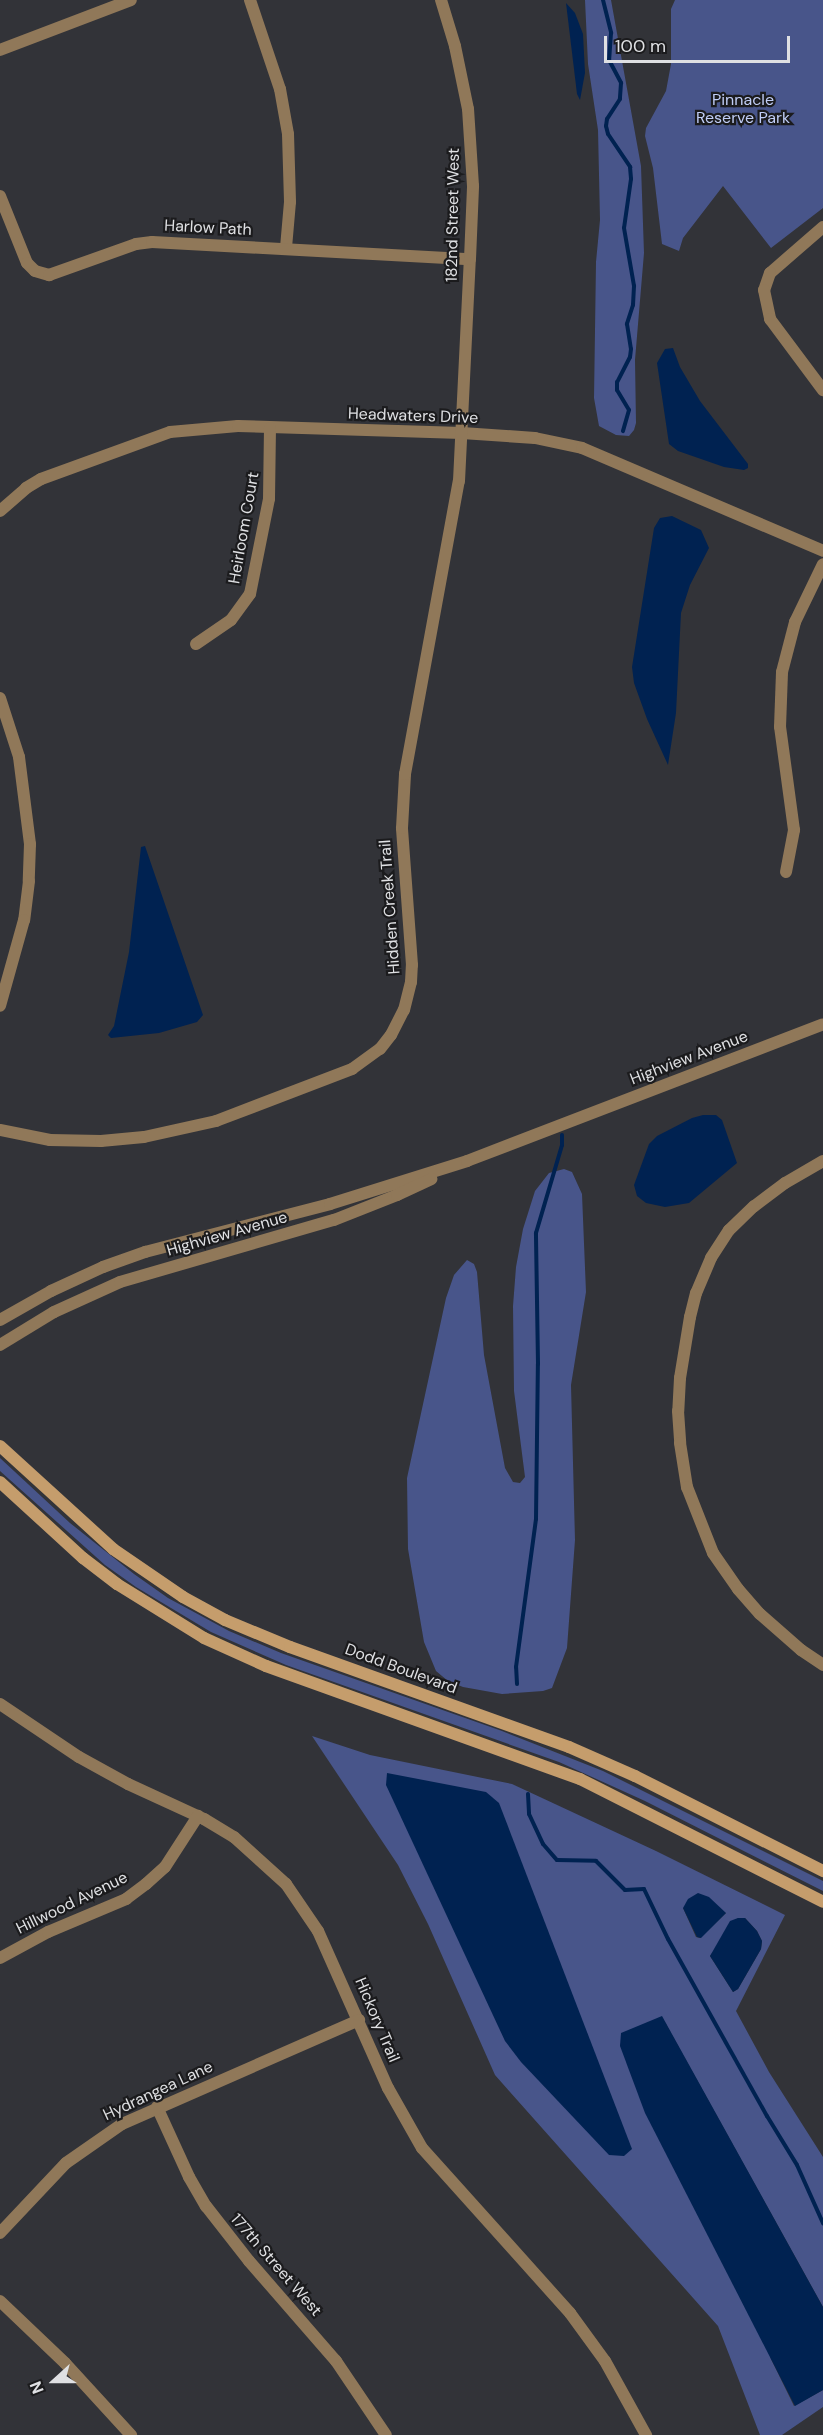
<!DOCTYPE html>
<style>
body{margin:0}
#map{position:relative;width:823px;height:2435px;overflow:hidden;background:#323338;font-family:"DM Sans",sans-serif}
div>[style]{position:absolute}
[style*='--x']{left:calc(var(--x)*1px);top:calc(var(--y)*1px);width:calc(var(--w)*1px);rotate:calc(var(--a)*1deg)}
.green>*{inset:0;background:#48558a}
.water>*{inset:0;background:#002251}
.stream>*{height:4px;margin:-2px;padding:0 2px;transform-origin:2px;border-radius:2px;background:#002251}
.minor>*{height:12px;margin:-6px;padding:0 6px;transform-origin:6px;border-radius:6px;background:#907859}
.tertiary>*{height:12px;margin:-6px;padding:0 6px;transform-origin:6px;border-radius:6px;background:#907859}
.secondary>*{height:12px;margin:-6px;padding:0 6px;transform-origin:6px;border-radius:6px;background:#c59d6c}
span{translate:-50% -50%;white-space:nowrap;text-align:center;line-height:1.15;-webkit-text-stroke:4.5px #1b1b1d;paint-order:stroke}
.park-label{font-size:16px;color:#c1cef7}
.street-label{font-size:16px;color:#dfe0e3}
.north{position:absolute;left:24px;top:2351px;width:60px;height:60px;-webkit-text-stroke:4px #1b1b1d;paint-order:stroke;rotate:249deg;font-size:16px;font-weight:700;line-height:24px;text-align:center;color:#dfe0e3}
.north::after{content:'';display:block;margin:auto;width:21px;height:27px;background:#dfe0e3;clip-path:polygon(50% 0,100% 100%,50% 72%,0 100%)}
.scale{position:absolute;left:604px;top:36px;width:186px;height:27px;box-sizing:border-box;border:3px solid #dfe0e3;border-top:0;padding-left:8px;font-size:18px;line-height:21px;white-space:nowrap;color:#dfe0e3;-webkit-text-stroke:4px #1b1b1d;paint-order:stroke}
</style>
<div id="map">
<div class="green">
<i style="clip-path:polygon(585px 0,611px 0,641px 166px,644px 253px,635px 360px,636px 423px,634px 430px,629px 436px,616px 435px,599px 426px,594px 398px,596px 262px,600px 220px,598px 130px,588px 64px)"></i>
<i style="clip-path:polygon(675px 0,823px 0,823px 208px,771px 248px,723px 186px,683px 238px,679px 251px,662px 244px,653px 168px,645px 136px,646px 128px,666px 91px,671px 64px,671px 9px)"></i>
<i style="clip-path:polygon(564px 1169px,572px 1172px,582px 1194px,586px 1292px,571px 1385px,575px 1540px,567px 1648px,552px 1688px,543px 1691px,502px 1694px,463px 1687px,448px 1681px,436px 1671px,424px 1642px,408px 1549px,407px 1478px,446px 1298px,454px 1275px,467px 1260px,474px 1264px,477px 1272px,484px 1355px,505px 1468px,513px 1482px,520px 1483px,525px 1477px,514px 1391px,513px 1306px,516px 1267px,523px 1229px,535px 1191px,549px 1173px)"></i>
<i style="clip-path:polygon(0 1458px,70px 1523px,134px 1574px,168px 1598px,229px 1631px,281px 1653px,502px 1731px,603px 1771px,823px 1881px,823px 1891px,645px 1801px,559px 1762px,286px 1665px,211px 1632px,136px 1587px,105px 1565px,0 1471px)"></i>
<i style="clip-path:polygon(evenodd,312px 1736px,370px 1755px,512px 1784px,656px 1851px,785px 1915px,736px 2011px,769px 2072px,823px 2157px,823px 2307px,662px 2017px,771px 2359px,794px 2406px,823px 2390px,823px 2407px,782px 2435px,760px 2435px,718px 2326px,495px 2075px,428px 1924px,398px 1865px,312px 1736px,683px 1908px,726px 1913px,700px 1938px,696px 1937px,683px 1908px,312px 1736px,738px 1918px,745px 1918px,757px 1931px,762px 1941px,761px 1949px,738px 1989px,733px 1992px,710px 1956px,738px 1918px)"></i>
</div>
<div class="water">
<i style="clip-path:polygon(566px 3px,575px 13px,583px 34px,585px 73px,580px 100px,577px 94px)"></i>
<i style="clip-path:polygon(673px 348px,680px 367px,700px 401px,748px 464px,748px 468px,744px 470px,724px 467px,678px 451px,669px 444px,657px 363px,665px 349px)"></i>
<i style="clip-path:polygon(672px 516px,701px 530px,709px 548px,690px 585px,681px 613px,676px 713px,668px 765px,647px 719px,634px 683px,632px 667px,654px 528px,660px 518px)"></i>
<i style="clip-path:polygon(145px 846px,203px 1015px,197px 1022px,159px 1033px,111px 1038px,108px 1035px,114px 1026px,129px 952px,141px 847px)"></i>
<i style="clip-path:polygon(703px 1115px,716px 1115px,722px 1120px,737px 1163px,689px 1203px,665px 1207px,646px 1203px,637px 1196px,634px 1185px,649px 1144px,657px 1136px,692px 1118px)"></i>
<i style="clip-path:polygon(387px 1773px,486px 1792px,499px 1803px,632px 2149px,624px 2156px,609px 2155px,521px 2062px,505px 2041px,386px 1785px)"></i>
<i style="clip-path:polygon(698px 1893px,709px 1897px,726px 1913px,701px 1938px,697px 1937px,683px 1908px,688px 1899px)"></i>
<i style="clip-path:polygon(738px 1918px,745px 1918px,757px 1931px,762px 1941px,761px 1949px,738px 1989px,733px 1992px,710px 1956px,730px 1921px)"></i>
<i style="clip-path:polygon(662px 2016px,823px 2307px,823px 2390px,795px 2406px,645px 2113px,620px 2046px,621px 2033px)"></i>
</div>
<div class="stream">
<i style="--x:603;--y:0;--w:34;--a:76"></i>
<i style="--x:611;--y:33;--w:27;--a:94"></i>
<i style="--x:609;--y:60;--w:26;--a:62"></i>
<i style="--x:621;--y:83;--w:16;--a:94"></i>
<i style="--x:620;--y:99;--w:24;--a:123"></i>
<i style="--x:607;--y:119;--w:7;--a:98"></i>
<i style="--x:606;--y:126;--w:8;--a:76"></i>
<i style="--x:608;--y:134;--w:40;--a:56"></i>
<i style="--x:630;--y:167;--w:12;--a:85"></i>
<i style="--x:631;--y:179;--w:49;--a:98.1"></i>
<i style="--x:624;--y:228;--w:59;--a:80.2"></i>
<i style="--x:634;--y:286;--w:19;--a:93"></i>
<i style="--x:633;--y:305;--w:20;--a:108"></i>
<i style="--x:627;--y:324;--w:25;--a:81"></i>
<i style="--x:631;--y:349;--w:8;--a:97"></i>
<i style="--x:630;--y:357;--w:28;--a:117"></i>
<i style="--x:617;--y:382;--w:8;--a:90"></i>
<i style="--x:617;--y:390;--w:23;--a:59"></i>
<i style="--x:629;--y:410;--w:22;--a:106"></i>
<i style="--x:517;--y:1684;--w:17;--a:-93"></i>
<i style="--x:516;--y:1667;--w:149;--a:-82.3"></i>
<i style="--x:536;--y:1519;--w:155;--a:-89.3"></i>
<i style="--x:538;--y:1364;--w:131;--a:-90.9"></i>
<i style="--x:536;--y:1233;--w:92;--a:-73.5"></i>
<i style="--x:562;--y:1145;--w:10;--a:-90"></i>
<i style="--x:528;--y:1794;--w:20;--a:87"></i>
<i style="--x:529;--y:1814;--w:33;--a:65"></i>
<i style="--x:543;--y:1844;--w:21;--a:49"></i>
<i style="--x:557;--y:1860;--w:39;--a:1"></i>
<i style="--x:596;--y:1861;--w:41;--a:45"></i>
<i style="--x:625;--y:1890;--w:19;--a:-3"></i>
<i style="--x:644;--y:1889;--w:55;--a:64.4"></i>
<i style="--x:668;--y:1939;--w:203;--a:60.8"></i>
<i style="--x:767;--y:2116;--w:57;--a:58.5"></i>
<i style="--x:797;--y:2165;--w:64;--a:65.9"></i>
</div>
<div class="minor">
<i style="--x:250;--y:0;--w:94;--a:71.4"></i>
<i style="--x:280;--y:89;--w:46;--a:79.9"></i>
<i style="--x:288;--y:134;--w:68;--a:88.3"></i>
<i style="--x:290;--y:202;--w:46;--a:95"></i>
<i style="--x:0;--y:50;--w:140;--a:-20.9"></i>
<i style="--x:0;--y:196;--w:72;--a:68.1"></i>
<i style="--x:27;--y:263;--w:11;--a:45"></i>
<i style="--x:35;--y:271;--w:15;--a:16"></i>
<i style="--x:49;--y:275;--w:92;--a:-19.6"></i>
<i style="--x:136;--y:244;--w:16;--a:-7"></i>
<i style="--x:152;--y:242;--w:318;--a:3.1"></i>
<i style="--x:823;--y:227;--w:70;--a:139"></i>
<i style="--x:770;--y:273;--w:18;--a:109"></i>
<i style="--x:764;--y:290;--w:30;--a:78"></i>
<i style="--x:770;--y:319;--w:89;--a:53.3"></i>
<i style="--x:0;--y:511;--w:35;--a:-41"></i>
<i style="--x:26;--y:488;--w:17;--a:-31"></i>
<i style="--x:41;--y:479;--w:137;--a:-20"></i>
<i style="--x:170;--y:432;--w:68;--a:-5"></i>
<i style="--x:238;--y:426;--w:224;--a:1.8"></i>
<i style="--x:462;--y:433;--w:73;--a:3.9"></i>
<i style="--x:535;--y:438;--w:48;--a:12"></i>
<i style="--x:582;--y:448;--w:262;--a:23.1"></i>
<i style="--x:196;--y:644;--w:42;--a:-34.4"></i>
<i style="--x:231;--y:620;--w:32;--a:-54"></i>
<i style="--x:250;--y:594;--w:97;--a:-78.7"></i>
<i style="--x:269;--y:499;--w:71;--a:-89.2"></i>
<i style="--x:0;--y:698;--w:62;--a:72.1"></i>
<i style="--x:19;--y:757;--w:88;--a:82.8"></i>
<i style="--x:30;--y:844;--w:37;--a:92"></i>
<i style="--x:29;--y:881;--w:39;--a:97"></i>
<i style="--x:24;--y:920;--w:89;--a:105.6"></i>
<i style="--x:786;--y:872;--w:43;--a:-79.2"></i>
<i style="--x:794;--y:830;--w:104;--a:-97.7"></i>
<i style="--x:780;--y:727;--w:55;--a:-87.9"></i>
<i style="--x:782;--y:672;--w:52;--a:-75.4"></i>
<i style="--x:795;--y:622;--w:64;--a:-64.2"></i>
<i style="--x:0;--y:1130;--w:51;--a:11.3"></i>
<i style="--x:50;--y:1140;--w:51;--a:1.1"></i>
<i style="--x:101;--y:1141;--w:43;--a:-5.3"></i>
<i style="--x:144;--y:1137;--w:74;--a:-12.5"></i>
<i style="--x:216;--y:1121;--w:146;--a:-20.9"></i>
<i style="--x:352;--y:1069;--w:34;--a:-36"></i>
<i style="--x:380;--y:1049;--w:18;--a:-52"></i>
<i style="--x:391;--y:1035;--w:28;--a:-63"></i>
<i style="--x:404;--y:1010;--w:29;--a:-76"></i>
<i style="--x:411;--y:982;--w:17;--a:-87"></i>
<i style="--x:412;--y:965;--w:137;--a:-94.2"></i>
<i style="--x:402;--y:828;--w:54;--a:-86.8"></i>
<i style="--x:405;--y:774;--w:298;--a:-79.6"></i>
<i style="--x:459;--y:481;--w:222;--a:-87.2"></i>
<i style="--x:470;--y:259;--w:73;--a:-87.6"></i>
<i style="--x:473;--y:186;--w:77;--a:-93.7"></i>
<i style="--x:468;--y:109;--w:64;--a:-101.7"></i>
<i style="--x:455;--y:46;--w:48;--a:-106.9"></i>
<i style="--x:823;--y:1161;--w:44;--a:149.9"></i>
<i style="--x:785;--y:1183;--w:39;--a:143"></i>
<i style="--x:754;--y:1206;--w:35;--a:136"></i>
<i style="--x:729;--y:1230;--w:33;--a:123"></i>
<i style="--x:711;--y:1258;--w:38;--a:113"></i>
<i style="--x:696;--y:1293;--w:25;--a:104"></i>
<i style="--x:690;--y:1317;--w:62;--a:99.3"></i>
<i style="--x:680;--y:1378;--w:33;--a:93"></i>
<i style="--x:678;--y:1411;--w:32;--a:86"></i>
<i style="--x:680;--y:1443;--w:45;--a:81"></i>
<i style="--x:687;--y:1487;--w:71;--a:68.5"></i>
<i style="--x:713;--y:1553;--w:44;--a:55.2"></i>
<i style="--x:738;--y:1589;--w:33;--a:49"></i>
<i style="--x:760;--y:1614;--w:55;--a:41.3"></i>
<i style="--x:801;--y:1650;--w:27;--a:34"></i>
<i style="--x:0;--y:1704;--w:95;--a:33.9"></i>
<i style="--x:79;--y:1757;--w:56;--a:28.9"></i>
<i style="--x:128;--y:1784;--w:84;--a:24.7"></i>
<i style="--x:204;--y:1819;--w:35;--a:31"></i>
<i style="--x:234;--y:1837;--w:70;--a:42.1"></i>
<i style="--x:286;--y:1884;--w:57;--a:55.8"></i>
<i style="--x:318;--y:1931;--w:172;--a:66"></i>
<i style="--x:388;--y:2088;--w:69;--a:60.5"></i>
<i style="--x:422;--y:2148;--w:222;--a:48.1"></i>
<i style="--x:570;--y:2313;--w:59;--a:53.9"></i>
<i style="--x:605;--y:2361;--w:85;--a:61"></i>
<i style="--x:0;--y:1958;--w:55;--a:-28.4"></i>
<i style="--x:48;--y:1932;--w:85;--a:-22.9"></i>
<i style="--x:126;--y:1899;--w:25;--a:-37"></i>
<i style="--x:146;--y:1884;--w:25;--a:-42"></i>
<i style="--x:165;--y:1867;--w:61;--a:-57.1"></i>
<i style="--x:157;--y:2107;--w:77;--a:65.4"></i>
<i style="--x:189;--y:2177;--w:34;--a:60"></i>
<i style="--x:206;--y:2206;--w:70;--a:52"></i>
<i style="--x:249;--y:2261;--w:133;--a:49"></i>
<i style="--x:336;--y:2361;--w:89;--a:56"></i>
<i style="--x:0;--y:2233;--w:96;--a:-46.7"></i>
<i style="--x:66;--y:2163;--w:68;--a:-34.9"></i>
<i style="--x:122;--y:2124;--w:259;--a:-23.7"></i>
<i style="--x:0;--y:2301;--w:90;--a:43.6"></i>
<i style="--x:65;--y:2363;--w:98;--a:47.5"></i>
</div>
<div class="tertiary">
<i style="--x:0;--y:1320;--w:59;--a:-29.6"></i>
<i style="--x:51;--y:1291;--w:57;--a:-24.8"></i>
<i style="--x:103;--y:1267;--w:45;--a:-19.7"></i>
<i style="--x:145;--y:1252;--w:191;--a:-14.5"></i>
<i style="--x:330;--y:1204;--w:144;--a:-17.4"></i>
<i style="--x:467;--y:1161;--w:381;--a:-21"></i>
<i style="--x:0;--y:1345;--w:63;--a:-31.4"></i>
<i style="--x:54;--y:1312;--w:72;--a:-24.4"></i>
<i style="--x:120;--y:1282;--w:223;--a:-16.2"></i>
<i style="--x:334;--y:1220;--w:68;--a:-21.6"></i>
<i style="--x:397;--y:1195;--w:38;--a:-25"></i>
</div>
<div class="secondary">
<i style="--x:0;--y:1446;--w:153;--a:42.3"></i>
<i style="--x:113;--y:1549;--w:85;--a:34.4"></i>
<i style="--x:183;--y:1597;--w:48;--a:28.7"></i>
<i style="--x:225;--y:1620;--w:70;--a:22.6"></i>
<i style="--x:290;--y:1647;--w:296;--a:19.7"></i>
<i style="--x:569;--y:1747;--w:72;--a:23.7"></i>
<i style="--x:635;--y:1776;--w:211;--a:26.8"></i>
<i style="--x:0;--y:1482;--w:113;--a:42.5"></i>
<i style="--x:83;--y:1558;--w:43;--a:37.4"></i>
<i style="--x:117;--y:1584;--w:102;--a:31.8"></i>
<i style="--x:204;--y:1638;--w:68;--a:24.3"></i>
<i style="--x:266;--y:1666;--w:334;--a:19.8"></i>
<i style="--x:580;--y:1779;--w:272;--a:26.8"></i>
</div>
<div class="park-label">
<span style="left:743px;top:109px">Pinnacle<br>Reserve Park</span>
</div>
<div class="street-label">
<span style="left:453px;top:215px;rotate:-89deg">182nd Street West</span>
<span style="left:208px;top:228px;rotate:3deg">Harlow Path</span>
<span style="left:413px;top:416px;rotate:2deg">Headwaters Drive</span>
<span style="left:244px;top:528px;rotate:-80deg">Heirloom Court</span>
<span style="left:390px;top:907px;rotate:-94deg">Hidden Creek Trail</span>
<span style="left:689px;top:1058px;rotate:-21deg">Highview Avenue</span>
<span style="left:227px;top:1234px;rotate:-16deg">Highview Avenue</span>
<span style="left:401px;top:1669px;rotate:20deg">Dodd Boulevard</span>
<span style="left:72px;top:1903px;rotate:-26deg">Hillwood Avenue</span>
<span style="left:377px;top:2020px;rotate:67deg">Hickory Trail</span>
<span style="left:158px;top:2091px;rotate:-25deg">Hydrangea Lane</span>
<span style="left:276px;top:2265px;rotate:49deg">177th Street West</span>
</div>
<div class="north">N</div>
<div class="scale">100 m</div>
</div>
